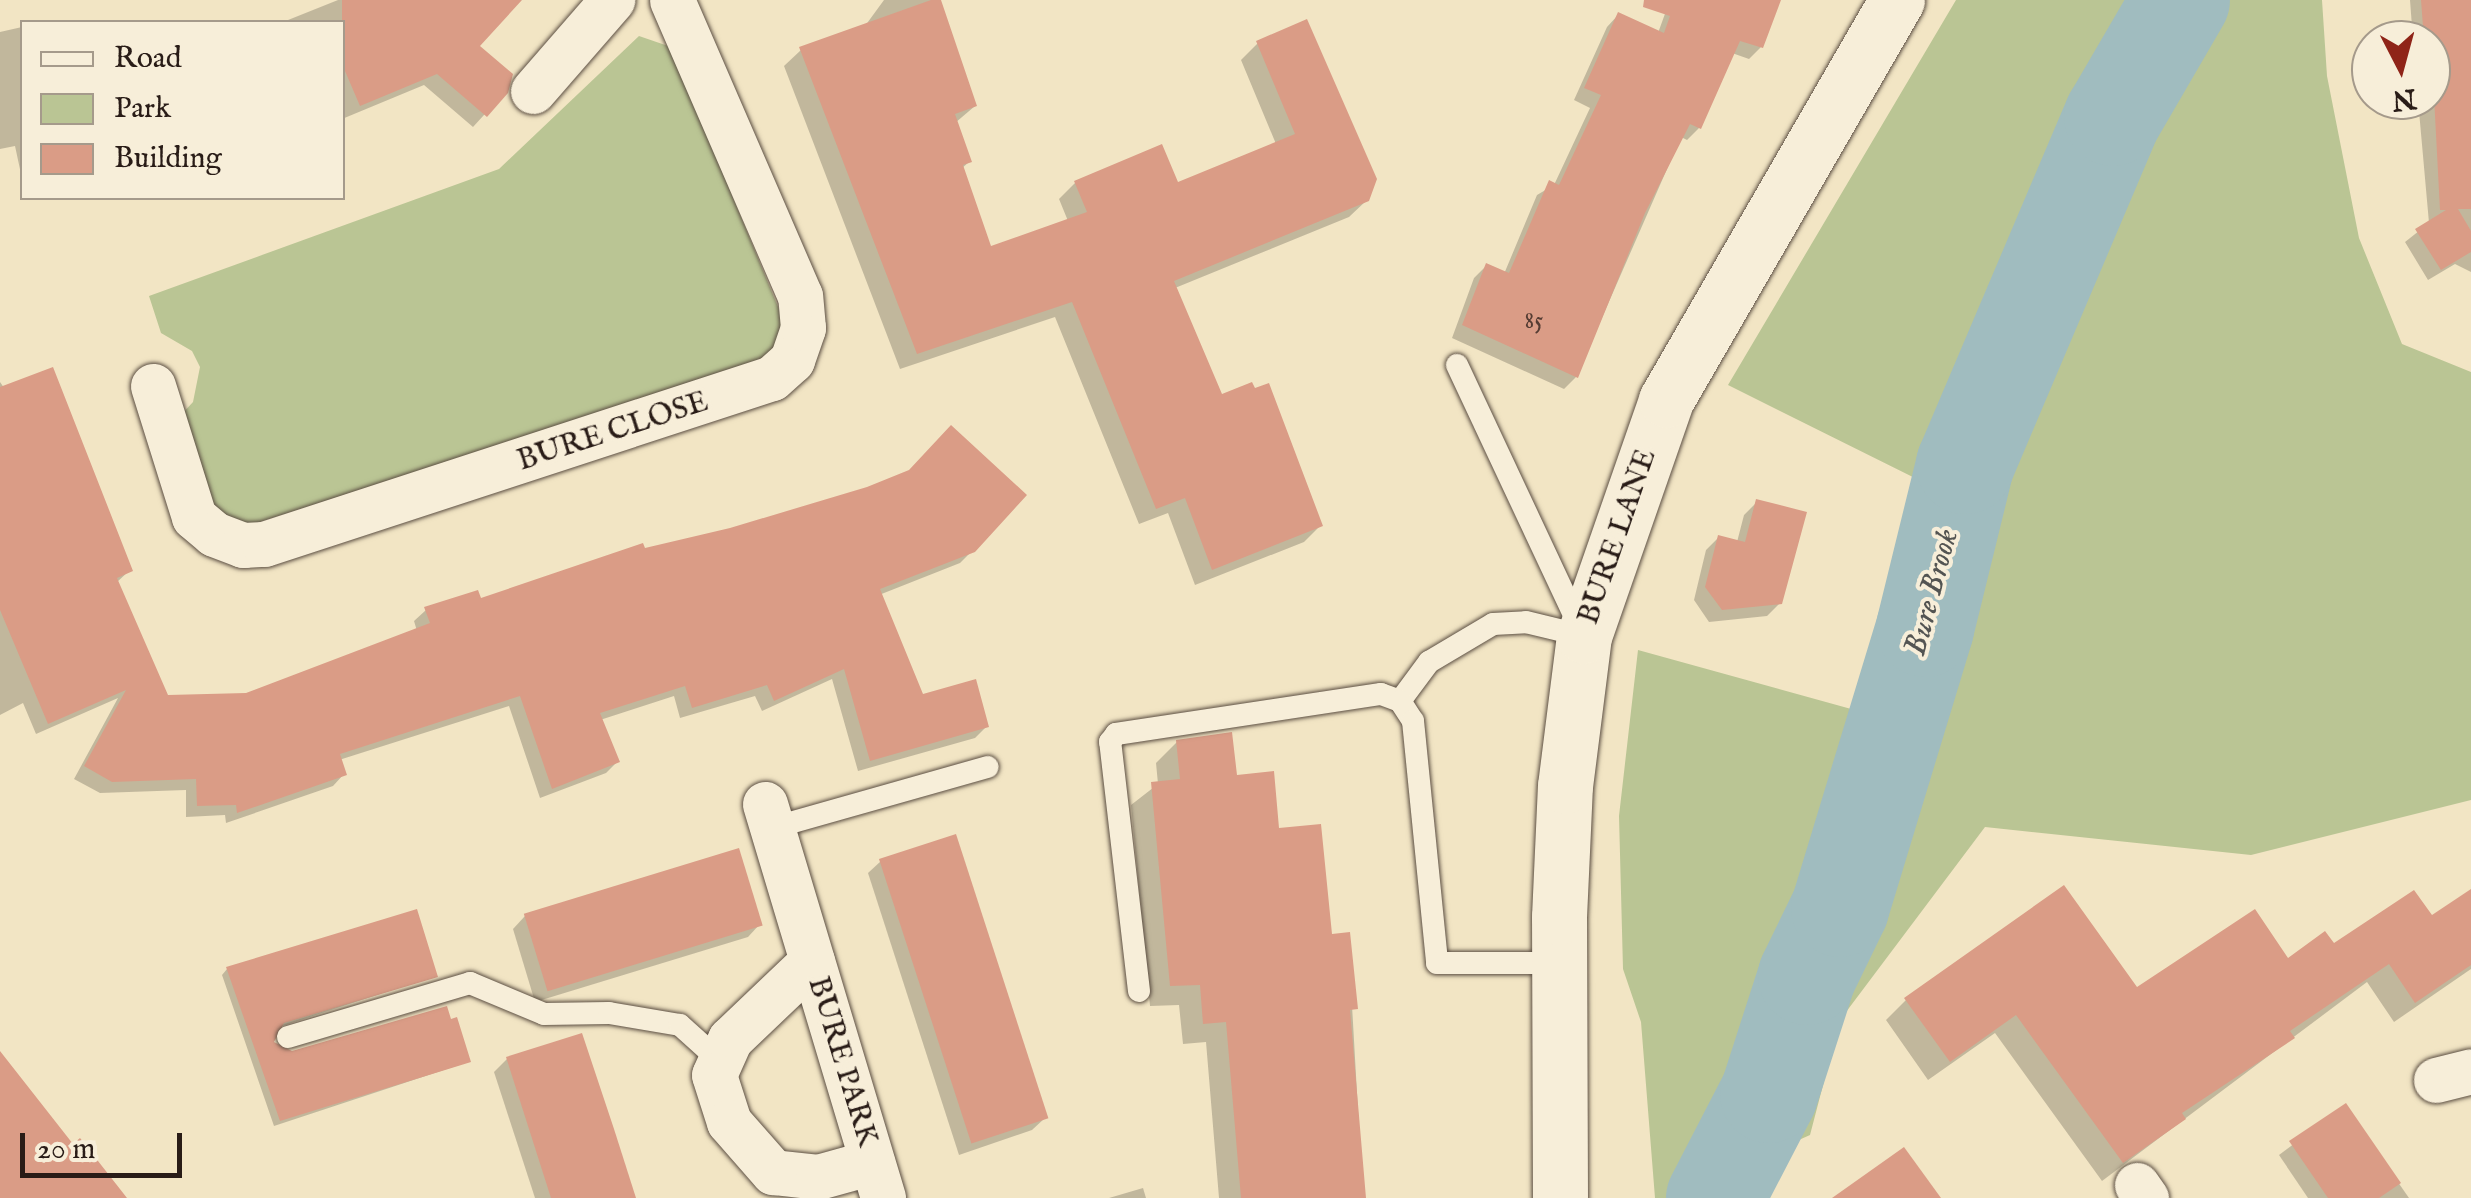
<!DOCTYPE html>
<style>
body{margin:0}
#map{position:relative;width:2471px;height:1198px;overflow:hidden;background:#f2e5c4;font-family:"IM FELL English",serif}
div>[style]{position:absolute}
[style*='--x']{left:calc(var(--x)*1px);top:calc(var(--y)*1px);width:calc(var(--w)*1px);rotate:calc(var(--a)*1deg)}
.green>*{inset:0;background:#bac594}
.shadow>*{inset:0;background:#0003}
.river>*{height:98px;margin:-49px;padding:0 49px;transform-origin:49px;border-radius:49px;background:#a0bcbf}
.building>*{inset:0;background:#da9c86;transform-origin:0 0}
.roads{filter:drop-shadow(0 0 2px #5b4e42) drop-shadow(0 0 2px #5b4e42)}
.lane>*{height:22px;margin:-11px;padding:0 11px;transform-origin:11px;border-radius:11px;background:#f7eed9}
.street>*{height:45px;margin:-22.5px;padding:0 22.5px;transform-origin:22.5px;border-radius:22.5px;background:#f7eed9}
.secondary>*{height:55px;margin:-27.5px;padding:0 27.5px;transform-origin:27.5px;border-radius:27.5px;background:#f7eed9}
span{translate:-50% -50%;white-space:nowrap;text-align:center;line-height:1.15;-webkit-text-stroke:8px #f7eed9;paint-order:stroke}
.number-label{font-size:25px;color:#553c33}
.number-label span{-webkit-text-stroke-width:0}
.street-label{font-size:30px;color:#291c17}
.water-label{font-size:32px;color:#535452;font-style:italic}
.legend{position:absolute;left:20px;top:20px;width:325px;height:180px;box-sizing:border-box;background:#f7eed9;border:2px solid #a59a8b;margin:0;padding:12px 18px;list-style:none;font-size:30px;color:#291c17}
.legend li{display:flex;align-items:center;gap:20px;height:50px}
.legend b{width:50px;border:2px solid #a59a8b}
.north{position:absolute;left:2351px;top:20px;width:100px;height:100px;box-sizing:border-box;background:#f7eed9;border:2px solid #a59a8b;border-radius:50%;rotate:174deg;font-size:28px;font-weight:700;line-height:40px;text-align:center;color:#291c17}
.north::after{content:'';display:block;margin:auto;width:35px;height:45px;background:#8f2418;clip-path:polygon(50% 0,100% 100%,50% 72%,0 100%)}
.scale{position:absolute;left:20px;top:1133px;width:162px;height:45px;box-sizing:border-box;border:5px solid #291c17;border-top:0;padding-left:12px;font-size:30px;line-height:35px;white-space:nowrap;color:#291c17;-webkit-text-stroke:8px #f7eed9;paint-order:stroke}
</style>
<div id="map">
<div class="green">
<i style="clip-path:polygon(1956px 0,2322px 0,2327px 76px,2359px 238px,2402px 344px,2471px 372px,2471px 800px,2251px 855px,1985px 827px,1840px 1020px,1810px 1135px,1725px 1173px,1707px 1198px,1655px 1198px,1641px 1022px,1623px 969px,1619px 816px,1638px 650px,1862px 712px,1895px 693px,1971px 613px,1941px 491px,1728px 385px)"></i>
<i style="clip-path:polygon(639px 36px,671px 47px,785px 324px,771px 359px,241px 528px,215px 514px,180px 416px,193px 402px,200px 367px,192px 351px,161px 333px,149px 296px,499px 169px)"></i>
</div>
<div class="shadow">
<i style="clip-path:polygon(338px 0,519px 0,476px 46px,505px 92px,473px 127px,424px 85px,342px 119px,342px 22px,283px 22px)"></i>
<i style="clip-path:polygon(884px 0,939px 0,975px 106px,955px 123px,969px 162px,961px 169px,989px 249px,1068px 221px,1059px 199px,1075px 183px,1176px 185px,1276px 144px,1241px 60px,1258px 43px,1367px 200px,1349px 217px,1175px 288px,1220px 398px,1320px 526px,1304px 542px,1195px 585px,1168px 513px,1139px 524px,1055px 317px,900px 369px,784px 66px,801px 50px,865px 26px)"></i>
<i style="clip-path:polygon(1670px 0,1778px 0,1761px 47px,1749px 59px,1732px 53px,1699px 128px,1687px 140px,1681px 137px,1576px 377px,1564px 389px,1452px 338px,1474px 278px,1486px 266px,1504px 274px,1537px 195px,1554px 185px,1590px 108px,1574px 100px,1607px 27px,1618px 15px,1658px 33px)"></i>
<i style="clip-path:polygon(2410px 0,2471px 0,2471px 272px,2455px 264px,2428px 280px,2405px 242px,2429px 223px,2418px 100px,2431px 100px,2431px 40px,2413px 40px)"></i>
<i style="clip-path:polygon(22px 27px,22px 174px,21px 174px,15px 146px,0 149px,0 32px)"></i>
<i style="clip-path:polygon(0 382px,130px 570px,116px 583px,166px 698px,246px 696px,417px 631px,414px 621px,426px 610px,479px 601px,643px 551px,973px 550px,960px 563px,879px 595px,921px 697px,986px 727px,975px 738px,858px 771px,832px 679px,762px 711px,755px 696px,680px 718px,674px 696px,600px 720px,618px 761px,606px 773px,540px 798px,509px 706px,339px 760px,344px 774px,333px 786px,226px 823px,225px 815px,186px 817px,186px 790px,100px 793px,74px 779px,118px 698px,36px 734px,23px 703px,0 715px)"></i>
<i style="clip-path:polygon(1757px 502px,1780px 603px,1767px 616px,1709px 622px,1694px 600px,1706px 550px,1718px 538px,1737px 542px,1744px 515px)"></i>
<i style="clip-path:polygon(1177px 742px,1234px 777px,1277px 831px,1329px 937px,1348px 935px,1363px 1198px,1219px 1198px,1206px 1042px,1183px 1044px,1179px 1005px,1150px 1006px,1131px 805px,1158px 784px,1156px 763px)"></i>
<i style="clip-path:polygon(881px 861px,1045px 1118px,1032px 1130px,959px 1155px,868px 873px)"></i>
<i style="clip-path:polygon(2471px 910px,2471px 969px,2394px 1022px,2367px 982px,2102px 1181px,1995px 1033px,1928px 1080px,1886px 1020px,1906px 1000px,2136px 991px,2287px 962px)"></i>
<i style="clip-path:polygon(525px 916px,760px 924px,748px 937px,535px 1002px,513px 929px)"></i>
<i style="clip-path:polygon(227px 969px,435px 976px,279px 1027px,271px 1043px,292px 1054px,468px 1062px,274px 1126px,222px 975px)"></i>
<i style="clip-path:polygon(507px 1059px,633px 1198px,535px 1198px,494px 1072px)"></i>
<i style="clip-path:polygon(2345px 1106px,2409px 1198px,2308px 1198px,2279px 1155px)"></i>
<i style="clip-path:polygon(1143px 1188px,1146px 1198px,1109px 1198px)"></i>
</div>
<div class="river">
<i style="--x:1715;--y:1198;--w:117;--a:-62.6"></i>
<i style="--x:1769;--y:1094;--w:124;--a:-72.1"></i>
<i style="--x:1807;--y:976;--w:76;--a:-64.1"></i>
<i style="--x:1840;--y:908;--w:293;--a:-73.1"></i>
<i style="--x:1925;--y:628;--w:168;--a:-76.2"></i>
<i style="--x:1965;--y:465;--w:378;--a:-67"></i>
<i style="--x:2113;--y:117;--w:135;--a:-59.8"></i>
</div>
<div class="building">
<i style="clip-path:polygon(342px 0,522px 0,480px 46px,513px 74px,508px 93px,487px 117px,437px 74px,360px 106px,342px 64px)"></i>
<i style="clip-path:polygon(931px 0,941px 0,977px 106px,955px 114px,972px 162px,963px 165px,991px 246px,1087px 212px,1074px 181px,1162px 144px,1178px 182px,1295px 134px,1256px 41px,1307px 19px,1377px 179px,1369px 201px,1174px 281px,1222px 394px,1252px 382px,1255px 388px,1269px 383px,1323px 526px,1212px 570px,1185px 498px,1156px 509px,1072px 302px,917px 354px,799px 47px)"></i>
<i style="clip-path:polygon(1644px 0,1781px 0,1763px 48px,1740px 41px,1701px 129px,1690px 124px,1645px 213px,1578px 378px,1462px 325px,1486px 263px,1509px 273px,1549px 180px,1559px 185px,1601px 95px,1584px 88px,1618px 12px,1664px 33px,1670px 16px,1643px 7px)"></i>
<i style="clip-path:polygon(2421px 0,2471px 0,2471px 209px,2458px 209px,2471px 231px,2471px 252px,2441px 270px,2415px 229px,2446px 210px,2440px 210px,2431px 40px,2424px 40px)"></i>
<i style="clip-path:polygon(53px 367px,133px 571px,117px 578px,168px 695px,246px 693px,430px 623px,424px 607px,478px 590px,481px 598px,643px 543px,645px 548px,730px 528px,867px 487px,909px 470px,951px 425px,1027px 495px,975px 552px,880px 589px,923px 694px,976px 679px,989px 727px,870px 761px,844px 669px,774px 701px,767px 685px,692px 708px,685px 686px,600px 713px,620px 762px,552px 789px,520px 696px,340px 754px,347px 775px,237px 813px,236px 805px,197px 806px,196px 779px,112px 782px,84px 766px,126px 690px,48px 724px,0 610px,0 387px)"></i>
<i style="clip-path:polygon(1756px 499px,1807px 512px,1782px 604px,1722px 610px,1705px 587px,1718px 535px,1745px 542px)"></i>
<i style="clip-path:polygon(1232px 732px,1237px 775px,1274px 771px,1279px 828px,1321px 824px,1332px 934px,1350px 932px,1358px 1009px,1350px 1010px,1366px 1198px,1241px 1198px,1226px 1022px,1203px 1024px,1200px 985px,1170px 986px,1151px 782px,1180px 779px,1176px 740px)"></i>
<i style="left:956px;top:834px;width:299px;height:81px;rotate:72deg"></i>
<i style="left:739px;top:848px;width:81px;height:225px;rotate:73deg"></i>
<i style="clip-path:polygon(2064px 885px,2137px 987px,2255px 909px,2288px 958px,2325px 931px,2334px 943px,2414px 890px,2432px 915px,2471px 889px,2471px 965px,2415px 1003px,2389px 964px,2290px 1031px,2295px 1038px,2182px 1113px,2186px 1119px,2123px 1163px,2016px 1015px,1950px 1062px,1904px 998px)"></i>
<i style="clip-path:polygon(417px 909px,438px 977px,284px 1023px,274px 1042px,292px 1051px,447px 1006px,451px 1019px,457px 1017px,471px 1062px,280px 1121px,226px 967px)"></i>
<i style="clip-path:polygon(582px 1033px,614px 1129px,636px 1198px,551px 1198px,506px 1057px)"></i>
<i style="clip-path:polygon(0 1051px,73px 1144px,80px 1138px,127px 1198px,0 1198px)"></i>
<i style="clip-path:polygon(2346px 1103px,2401px 1183px,2379px 1198px,2328px 1198px,2289px 1141px)"></i>
<i style="clip-path:polygon(1904px 1147px,1941px 1198px,1832px 1198px)"></i>
</div>
<div class="roads">
<div class="lane">
<i style="--x:1457;--y:365;--w:290;--a:64.9"></i>
<i style="--x:1400;--y:701;--w:49;--a:-53.4"></i>
<i style="--x:1429;--y:662;--w:74;--a:-30.7"></i>
<i style="--x:1493;--y:624;--w:33;--a:-3"></i>
<i style="--x:1526;--y:622;--w:60;--a:13.6"></i>
<i style="--x:772;--y:828;--w:224;--a:-15.8"></i>
<i style="--x:1139;--y:991;--w:251;--a:-96.6"></i>
<i style="--x:1110;--y:742;--w:10;--a:-53"></i>
<i style="--x:1116;--y:734;--w:268;--a:-8.6"></i>
<i style="--x:1381;--y:694;--w:20;--a:20"></i>
<i style="--x:1400;--y:701;--w:24;--a:57"></i>
<i style="--x:1413;--y:721;--w:243;--a:84.3"></i>
<i style="--x:1437;--y:963;--w:122;--a:0"></i>
<i style="--x:288;--y:1037;--w:190;--a:-16.5"></i>
<i style="--x:470;--y:983;--w:80;--a:22.7"></i>
<i style="--x:544;--y:1014;--w:65;--a:-0.9"></i>
<i style="--x:609;--y:1013;--w:72;--a:9.6"></i>
<i style="--x:680;--y:1025;--w:54;--a:42"></i>
</div>
<div class="street">
<i style="--x:533;--y:91;--w:121;--a:-49"></i>
<i style="--x:153;--y:386;--w:137;--a:72.6"></i>
<i style="--x:194;--y:517;--w:26;--a:40"></i>
<i style="--x:214;--y:534;--w:31;--a:21"></i>
<i style="--x:243;--y:545;--w:21;--a:-3"></i>
<i style="--x:264;--y:544;--w:534;--a:-18.1"></i>
<i style="--x:772;--y:378;--w:27;--a:-42"></i>
<i style="--x:792;--y:360;--w:34;--a:-71"></i>
<i style="--x:803;--y:328;--w:32;--a:-95"></i>
<i style="--x:800;--y:296;--w:322;--a:-113.4"></i>
<i style="--x:765;--y:804;--w:411;--a:73.3"></i>
<i style="--x:812;--y:961;--w:113;--a:136.4"></i>
<i style="--x:730;--y:1039;--w:39;--a:114"></i>
<i style="--x:714;--y:1075;--w:49;--a:72.3"></i>
<i style="--x:729;--y:1122;--w:67;--a:48.7"></i>
<i style="--x:773;--y:1172;--w:45;--a:6.3"></i>
<i style="--x:818;--y:1177;--w:56;--a:-15.5"></i>
<i style="--x:2436;--y:1080;--w:36;--a:-14"></i>
<i style="--x:2137;--y:1185;--w:16;--a:55"></i>
</div>
<div class="secondary">
<i style="--x:1560;--y:1198;--w:281;--a:-90.2"></i>
<i style="--x:1559;--y:917;--w:131;--a:-87.4"></i>
<i style="--x:1565;--y:786;--w:151;--a:-82.8"></i>
<i style="--x:1584;--y:636;--w:250;--a:-70.8"></i>
<i style="--x:1666;--y:400;--w:462;--a:-60"></i>
</div>
</div>
<div class="number-label">
<span style="left:1534px;top:321px">85</span>
</div>
<div class="street-label">
<span style="left:613px;top:432px;rotate:-18deg">BURE CLOSE</span>
<span style="left:1618px;top:537px;rotate:-71deg">BURE LANE</span>
<span style="left:842px;top:1062px;rotate:73deg">BURE PARK</span>
</div>
<div class="water-label">
<span style="left:1933px;top:593px;rotate:-75deg">Bure Brook</span>
</div>
<ul class="legend">
<li><b style="height:12px;background:#f7eed9"></b>Road</li>
<li><b style="height:28px;background:#bac594"></b>Park</li>
<li><b style="height:28px;background:#da9c86"></b>Building</li>
</ul>
<div class="north">N</div>
<div class="scale">20 m</div>
</div>
